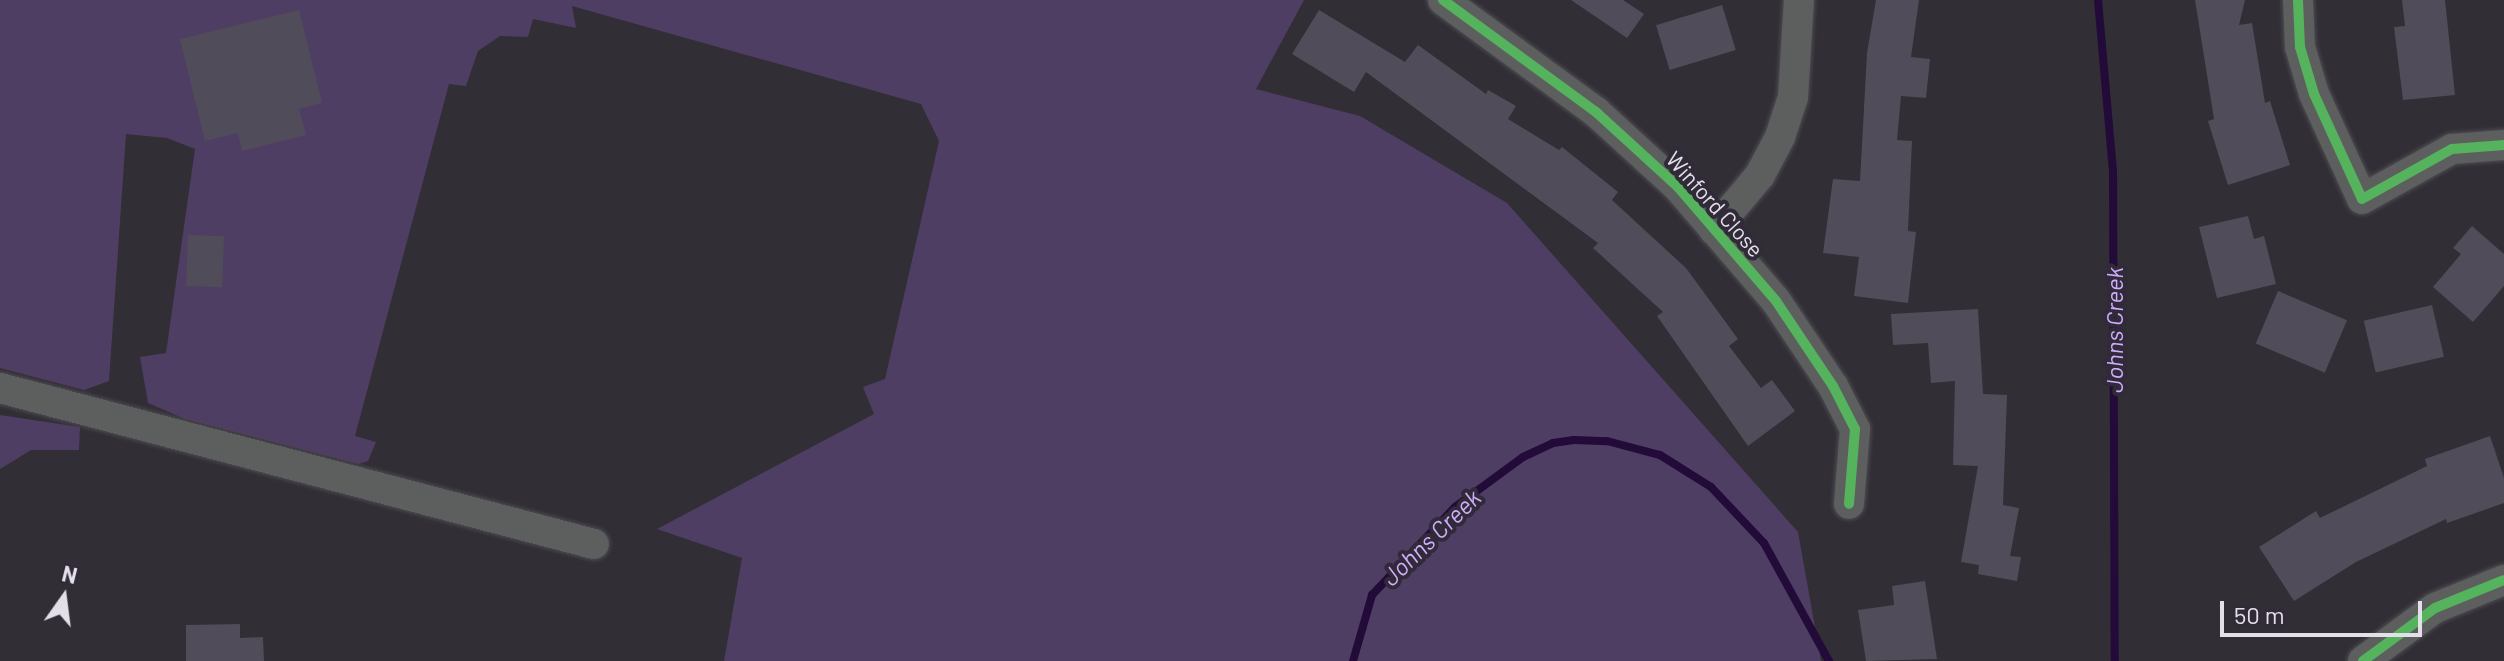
<!DOCTYPE html>
<style>
body{margin:0}
#map{position:relative;width:2504px;height:661px;overflow:hidden;background:#312e36;font-family:Barlow,sans-serif}
div>[style]{position:absolute}
[style*='--x']{left:calc(var(--x)*1px);top:calc(var(--y)*1px);width:calc(var(--w)*1px);rotate:calc(var(--a)*1deg)}
.green>*{inset:0;background:#4f3e63}
.stream>*{height:8px;margin:-4px;padding:0 4px;transform-origin:4px;border-radius:4px;background:#230b39}
.building>*{inset:0;background:#514c59;transform-origin:0 0}
.roads{filter:drop-shadow(0 0 2px #4e4b52) drop-shadow(0 0 2px #4e4b52)}
.minor>*{height:30px;margin:-15px;padding:0 15px;transform-origin:15px;border-radius:15px;background:#5d5f5f}
.cycleway>*{height:10px;margin:-5px;padding:0 5px;transform-origin:5px;border-radius:5px;background:#56b35d}
span{translate:-50% -50%;white-space:nowrap;text-align:center;line-height:1.15;-webkit-text-stroke:8px #312a39;paint-order:stroke}
.street-label{font-size:22px;color:#e4e0ea}
.water-label{font-size:24px;color:#d1adfe;font-style:italic}
.north{position:absolute;left:24px;top:557px;width:80px;height:80px;-webkit-text-stroke:6px #312a39;paint-order:stroke;rotate:14deg;font-size:22px;font-weight:700;line-height:32px;text-align:center;color:#e4e0ea}
.north::after{content:'';display:block;margin:auto;width:28px;height:36px;background:#e4e0ea;clip-path:polygon(50% 0,100% 100%,50% 72%,0 100%)}
.scale{position:absolute;left:2220px;top:601px;width:202px;height:36px;box-sizing:border-box;border:4px solid #e4e0ea;border-top:0;padding-left:10px;font-size:24px;line-height:28px;white-space:nowrap;color:#e4e0ea;-webkit-text-stroke:6px #312a39;paint-order:stroke}
</style>
<div id="map">
<div class="green">
<i style="clip-path:polygon(0 0,1304px 0,1256px 89px,1360px 116px,1507px 203px,1798px 532px,1821px 661px,724px 661px,742px 558px,657px 529px,874px 414px,863px 387px,885px 379px,939px 141px,921px 104px,572px 6px,576px 28px,533px 19px,528px 37px,500px 36px,478px 51px,466px 86px,449px 84px,355px 436px,376px 442px,368px 461px,358px 464px,185px 419px,148px 403px,140px 357px,166px 353px,195px 149px,167px 138px,126px 134px,109px 381px,84px 390px,0 368px)"></i>
<i style="clip-path:polygon(0 415px,80px 427px,79px 450px,31px 450px,0 469px)"></i>
</div>
<div class="stream">
<i style="--x:2098;--y:0;--w:171;--a:85"></i>
<i style="--x:2113;--y:170;--w:491;--a:89.8"></i>
<i style="--x:1353;--y:661;--w:69;--a:-73.9"></i>
<i style="--x:1372;--y:595;--w:121;--a:-46.7"></i>
<i style="--x:1455;--y:507;--w:84;--a:-36.3"></i>
<i style="--x:1523;--y:457;--w:33;--a:-25"></i>
<i style="--x:1553;--y:443;--w:21;--a:-8"></i>
<i style="--x:1574;--y:440;--w:33;--a:2"></i>
<i style="--x:1607;--y:441;--w:55;--a:14.8"></i>
<i style="--x:1660;--y:455;--w:60;--a:32.1"></i>
<i style="--x:1711;--y:487;--w:77;--a:46.6"></i>
<i style="--x:1764;--y:543;--w:135;--a:61.2"></i>
</div>
<div class="building">
<i style="clip-path:polygon(1571px 0,1623px 0,1644px 14px,1627px 38px)"></i>
<i style="clip-path:polygon(1876px 0,1919px 0,1911px 57px,1930px 59px,1926px 98px,1901px 96px,1897px 140px,1912px 141px,1908px 231px,1916px 232px,1908px 303px,1854px 296px,1859px 257px,1823px 253px,1833px 179px,1860px 181px,1867px 53px)"></i>
<i style="clip-path:polygon(2195px 0,2245px 0,2239px 25px,2252px 23px,2265px 103px,2270px 101px,2290px 165px,2228px 185px,2208px 121px,2214px 119px)"></i>
<i style="clip-path:polygon(2402px 0,2445px 0,2455px 95px,2403px 100px,2394px 27px,2405px 26px)"></i>
<i style="left:1722px;top:5px;width:47px;height:69px;rotate:73deg"></i>
<i style="clip-path:polygon(299px 10px,322px 103px,299px 109px,306px 135px,242px 151px,238px 133px,205px 141px,180px 39px)"></i>
<i style="clip-path:polygon(1319px 10px,1405px 62px,1418px 45px,1486px 94px,1488px 90px,1516px 106px,1508px 119px,1559px 150px,1562px 147px,1618px 192px,1612px 200px,1686px 268px,1738px 339px,1729px 346px,1761px 388px,1772px 380px,1795px 411px,1748px 446px,1657px 316px,1663px 312px,1593px 248px,1598px 243px,1366px 72px,1354px 92px,1292px 54px)"></i>
<i style="clip-path:polygon(2248px 216px,2254px 239px,2264px 236px,2276px 284px,2217px 298px,2199px 227px)"></i>
<i style="clip-path:polygon(2472px 226px,2504px 254px,2504px 286px,2473px 322px,2433px 287px,2461px 254px,2453px 248px)"></i>
<i style="left:188px;top:235px;width:36px;height:51px;rotate:2deg"></i>
<i style="left:2278px;top:291px;width:75px;height:57px;rotate:23deg"></i>
<i style="left:2432px;top:305px;width:53px;height:70px;rotate:77deg"></i>
<i style="clip-path:polygon(1978px 309px,1983px 394px,2007px 395px,2003px 505px,2019px 508px,2010px 556px,2021px 557px,2017px 581px,1978px 574px,1979px 565px,1961px 562px,1978px 466px,1953px 465px,1955px 381px,1931px 383px,1928px 343px,1893px 345px,1891px 314px)"></i>
<i style="clip-path:polygon(2490px 436px,2504px 478px,2504px 503px,2447px 523px,2446px 519px,2356px 562px,2294px 601px,2259px 547px,2316px 511px,2320px 518px,2427px 466px,2425px 459px)"></i>
<i style="clip-path:polygon(1925px 581px,1937px 659px,1866px 661px,1858px 610px,1894px 605px,1892px 586px)"></i>
<i style="clip-path:polygon(240px 624px,240px 638px,263px 637px,264px 661px,186px 661px,186px 625px)"></i>
</div>
<div class="roads">
<div class="minor">
<i style="--x:1443;--y:0;--w:190;--a:36.2"></i>
<i style="--x:1596;--y:112;--w:111;--a:42.4"></i>
<i style="--x:1678;--y:187;--w:150;--a:49.3"></i>
<i style="--x:1776;--y:301;--w:102;--a:56.2"></i>
<i style="--x:1833;--y:386;--w:48;--a:62.9"></i>
<i style="--x:1855;--y:429;--w:75;--a:94.6"></i>
<i style="--x:2298;--y:0;--w:47;--a:87.6"></i>
<i style="--x:2300;--y:47;--w:49;--a:73.4"></i>
<i style="--x:2314;--y:94;--w:115;--a:65.4"></i>
<i style="--x:2362;--y:199;--w:103;--a:-29.1"></i>
<i style="--x:2452;--y:149;--w:52;--a:-4.4"></i>
<i style="--x:1714;--y:230;--w:72;--a:-50.1"></i>
<i style="--x:1760;--y:175;--w:43;--a:-62.2"></i>
<i style="--x:1780;--y:137;--w:42;--a:-72"></i>
<i style="--x:1793;--y:97;--w:97;--a:-86.5"></i>
<i style="--x:0;--y:388;--w:614;--a:14.72"></i>
<i style="--x:2363;--y:661;--w:89;--a:-36.4"></i>
<i style="--x:2435;--y:608;--w:74;--a:-22.1"></i>
</div>
</div>
<div class="cycleway">
<i style="--x:1443;--y:0;--w:190;--a:36.2"></i>
<i style="--x:1596;--y:112;--w:111;--a:42.4"></i>
<i style="--x:1678;--y:187;--w:150;--a:49.3"></i>
<i style="--x:1776;--y:301;--w:102;--a:56.2"></i>
<i style="--x:1833;--y:386;--w:48;--a:62.9"></i>
<i style="--x:1855;--y:429;--w:75;--a:94.6"></i>
<i style="--x:2298;--y:0;--w:47;--a:87.6"></i>
<i style="--x:2300;--y:47;--w:49;--a:73.4"></i>
<i style="--x:2314;--y:94;--w:115;--a:65.4"></i>
<i style="--x:2362;--y:199;--w:103;--a:-29.1"></i>
<i style="--x:2452;--y:149;--w:52;--a:-4.4"></i>
<i style="--x:2363;--y:661;--w:89;--a:-36.4"></i>
<i style="--x:2435;--y:608;--w:74;--a:-22.1"></i>
</div>
<div class="street-label">
<span style="left:1715px;top:204px;rotate:48deg">Winford Close</span>
</div>
<div class="water-label">
<span style="left:2114px;top:330px;rotate:-90deg">Johns Creek</span>
<span style="left:1431px;top:537px;rotate:-44deg">Johns Creek</span>
</div>
<div class="north">N</div>
<div class="scale">50 m</div>
</div>
